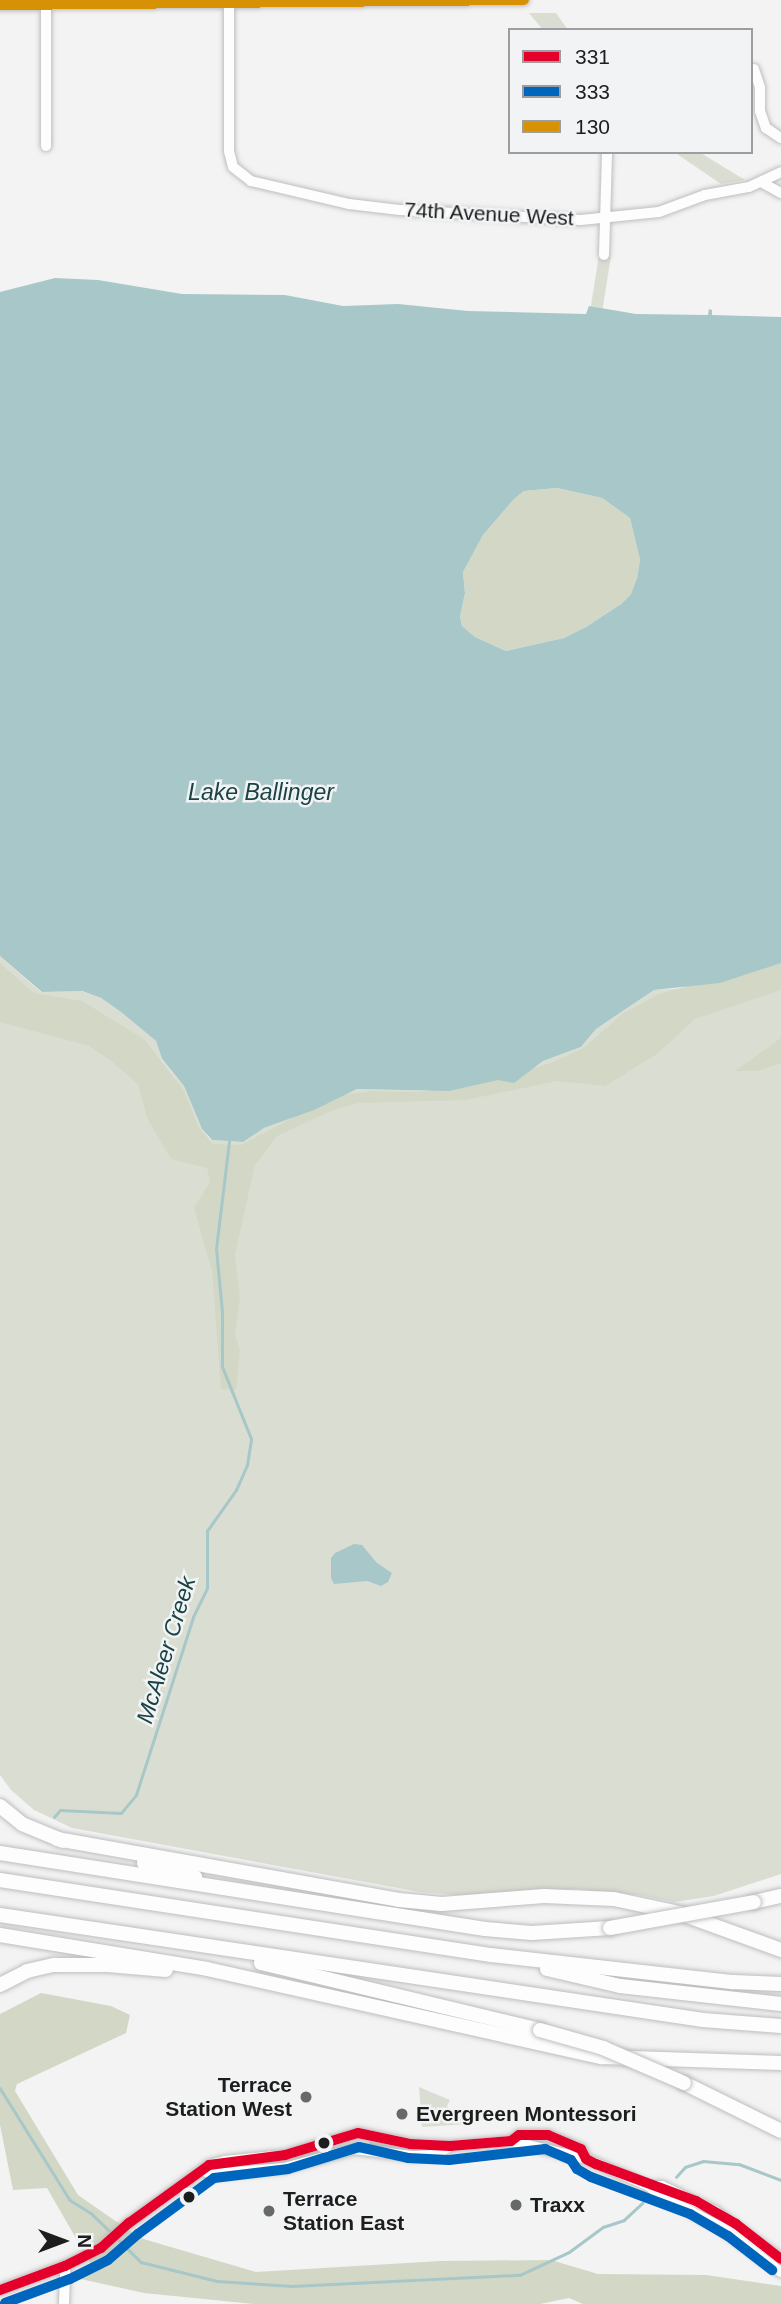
<!DOCTYPE html>
<style>
body{margin:0}
#map{position:relative;width:781px;height:2304px;overflow:hidden;background:#f3f3f3;font-family:Arial,sans-serif}
div>[style]{position:absolute}
[style*='--x']{left:calc(var(--x)*1px);top:calc(var(--y)*1px);width:calc(var(--w)*1px);rotate:calc(var(--a)*1deg)}
.green>*{inset:0;background:#daded2;transform-origin:0 0}
.forest>*{inset:0;background:#d2d8c5}
.water>*{inset:0;background:#a8c7c8}
.stream>*{height:2.5px;margin:-1.25px;padding:0 1.25px;transform-origin:1.25px;border-radius:1.25px;background:#a8c7c8}
.roads{filter:drop-shadow(0 0 2px #bebebe) drop-shadow(0 0 2px #bebebe)}
.minor>*{height:10px;margin:-5px;padding:0 5px;transform-origin:5px;border-radius:5px;background:#fdfdfd}
.highway>*{height:14px;margin:-7px;padding:0 7px;transform-origin:7px;border-radius:7px;background:#fdfdfd}
.bridges{filter:drop-shadow(0 0 2px #bebebe) drop-shadow(0 0 2px #bebebe)}
.highway-bridge>*{height:14px;margin:-7px;padding:0 7px;transform-origin:7px;border-radius:7px;background:#fdfdfd}
.bus-1>*{height:10px;margin:-5px;padding:0 5px;transform-origin:5px;border-radius:5px;background:#e4002b}
.bus-2>*{height:10px;margin:-5px;padding:0 5px;transform-origin:5px;border-radius:5px;background:#0065bd}
.bus-3>*{height:10px;margin:-5px;padding:0 5px;transform-origin:5px;border-radius:5px;background:#d69104}
.dots>*{width:19px;height:19px;translate:-50% -50%;box-sizing:border-box;border:4px solid #f2f3f4;border-radius:50%}
span{translate:-50% -50%;white-space:nowrap;text-align:center;line-height:1.15;-webkit-text-stroke:5px #f2f3f4;paint-order:stroke}
.street-label{font-size:21px;color:#1c1d1d}
.poi-label{font-size:21px;color:#1c1d1d;font-weight:700}
.right{translate:-100% -50%;text-align:right}
.left{translate:0 -50%;text-align:left}
.water-label{font-size:23px;color:#194345;font-style:italic}
.legend{position:absolute;left:508px;top:28px;width:245px;height:126px;box-sizing:border-box;background:#f2f3f4;border:2px solid #9c9d9e;margin:0;padding:9px 12px;list-style:none;font-size:21px;color:#1c1d1d}
.legend li{display:flex;align-items:center;gap:14px;height:35px}
.legend b{width:35px;border:2px solid #9c9d9e}
.north{position:absolute;left:28px;top:2206px;width:70px;height:70px;-webkit-text-stroke:5px #f2f3f4;paint-order:stroke;rotate:90deg;font-size:19px;font-weight:700;line-height:28px;text-align:center;color:#1c1d1d}
.north::after{content:'';display:block;margin:auto;width:24px;height:32px;background:#1c1d1d;clip-path:polygon(50% 0,100% 100%,50% 72%,0 100%)}
</style>
<div id="map">
<div class="green">
<i style="clip-path:polygon(529px 13px,556px 13px,568px 30px,543px 30px)"></i>
<i style="clip-path:polygon(674px 152px,699px 152px,745px 180px,721px 184px)"></i>
<i style="left:599px;top:255px;width:12px;height:52px;rotate:9deg"></i>
<i style="clip-path:polygon(0 956px,41px 992px,81px 991px,101px 998px,121px 1012px,156px 1041px,162px 1060px,184px 1086px,202px 1129px,211px 1140px,242px 1142px,264px 1128px,314px 1110px,357px 1089px,449px 1091px,514px 1083px,543px 1061px,581px 1047px,596px 1029px,654px 990px,697px 987px,781px 964px,781px 1874px,714px 1896px,674px 1902px,639px 1895px,578px 1889px,459px 1895px,420px 1892px,72px 1828px,34px 1810px,11px 1790px,0 1775px)"></i>
<i style="clip-path:polygon(419px 2087px,450px 2100px,447px 2106px,450px 2110px,469px 2118px,469px 2124px,422px 2127px)"></i>
</div>
<div class="forest">
<i style="clip-path:polygon(557px 488px,602px 498px,630px 518px,640px 560px,637px 578px,631px 594px,621px 604px,586px 627px,564px 638px,506px 651px,475px 637px,462px 626px,460px 617px,465px 593px,463px 572px,483px 535px,514px 499px,524px 491px)"></i>
<i style="clip-path:polygon(781px 960px,781px 990px,695px 1019px,657px 1054px,605px 1086px,557px 1081px,466px 1100px,358px 1103px,331px 1111px,277px 1136px,255px 1165px,235px 1255px,240px 1299px,235px 1333px,240px 1351px,236px 1390px,221px 1389px,212px 1271px,194px 1208px,210px 1182px,207px 1168px,171px 1159px,147px 1118px,138px 1084px,111px 1061px,89px 1046px,0 1022px,0 963px,34px 993px,82px 1001px,144px 1039px,184px 1091px,199px 1128px,213px 1144px,241px 1145px,334px 1096px,373px 1091px,420px 1092px,513px 1074px,554px 1062px,585px 1047px,622px 1014px,659px 994px)"></i>
<i style="clip-path:polygon(781px 1038px,781px 1063px,758px 1071px,735px 1071px)"></i>
<i style="clip-path:polygon(41px 1993px,111px 2006px,130px 2015px,126px 2033px,17px 2084px,15px 2091px,78px 2195px,140px 2238px,256px 2272px,440px 2261px,551px 2260px,598px 2274px,706px 2275px,781px 2286px,781px 2304px,583px 2304px,569px 2298px,540px 2304px,254px 2304px,144px 2293px,76px 2278px,92px 2266px,47px 2188px,13px 2190px,0 2125px,0 2014px)"></i>
</div>
<div class="water">
<i style="clip-path:polygon(evenodd,55px 278px,98px 280px,182px 294px,285px 295px,343px 306px,398px 304px,468px 311px,586px 314px,589px 306px,636px 314px,708px 315px,709px 309px,712px 310px,712px 315px,781px 317px,781px 963px,720px 983px,654px 990px,596px 1029px,581px 1047px,543px 1061px,514px 1083px,498px 1080px,449px 1091px,357px 1089px,314px 1110px,264px 1128px,243px 1142px,212px 1140px,202px 1129px,184px 1086px,162px 1059px,156px 1041px,121px 1012px,101px 998px,82px 991px,42px 992px,0 956px,0 292px,55px 278px,557px 488px,602px 498px,630px 518px,640px 560px,637px 578px,631px 594px,621px 604px,586px 627px,564px 638px,506px 651px,475px 637px,462px 626px,460px 617px,465px 593px,463px 572px,483px 535px,514px 499px,524px 491px,557px 488px)"></i>
<i style="clip-path:polygon(354px 1544px,362px 1545px,377px 1563px,392px 1573px,388px 1582px,381px 1586px,367px 1581px,334px 1584px,331px 1578px,331px 1558px,335px 1553px)"></i>
</div>
<div class="stream">
<i style="--x:54;--y:1817;--w:9;--a:-49"></i>
<i style="--x:60;--y:1810;--w:61;--a:2.8"></i>
<i style="--x:121;--y:1813;--w:23;--a:-50"></i>
<i style="--x:136;--y:1795;--w:187;--a:-72.2"></i>
<i style="--x:193;--y:1617;--w:32;--a:-64"></i>
<i style="--x:207;--y:1588;--w:57;--a:-90"></i>
<i style="--x:207;--y:1531;--w:50;--a:-54.7"></i>
<i style="--x:236;--y:1490;--w:27;--a:-66"></i>
<i style="--x:247;--y:1465;--w:26;--a:-81"></i>
<i style="--x:251;--y:1439;--w:78;--a:-111.9"></i>
<i style="--x:222;--y:1367;--w:55;--a:-90"></i>
<i style="--x:222;--y:1312;--w:63;--a:-95.4"></i>
<i style="--x:216;--y:1249;--w:109;--a:-83.1"></i>
<i style="--x:0;--y:2088;--w:132;--a:58"></i>
<i style="--x:70;--y:2200;--w:26;--a:32"></i>
<i style="--x:92;--y:2214;--w:28;--a:44"></i>
<i style="--x:370;--y:2143;--w:58;--a:6.9"></i>
<i style="--x:217;--y:2168;--w:73;--a:-6.3"></i>
<i style="--x:290;--y:2160;--w:45;--a:-18"></i>
<i style="--x:676;--y:2177;--w:13;--a:-48"></i>
<i style="--x:685;--y:2167;--w:19;--a:-18"></i>
<i style="--x:703;--y:2161;--w:36;--a:5"></i>
<i style="--x:739;--y:2164;--w:45;--a:20.9"></i>
<i style="--x:117;--y:2238;--w:34;--a:45"></i>
<i style="--x:141;--y:2262;--w:78;--a:14"></i>
<i style="--x:217;--y:2281;--w:75;--a:3.8"></i>
<i style="--x:292;--y:2286;--w:228;--a:-2.8"></i>
<i style="--x:520;--y:2275;--w:54;--a:-25.1"></i>
<i style="--x:569;--y:2252;--w:42;--a:-36.3"></i>
<i style="--x:603;--y:2227;--w:22;--a:-18"></i>
<i style="--x:624;--y:2220;--w:25;--a:-43"></i>
</div>
<div class="roads">
<div class="minor">
<i style="--x:229;--y:0;--w:151;--a:90"></i>
<i style="--x:229;--y:151;--w:16;--a:76"></i>
<i style="--x:233;--y:167;--w:23;--a:38"></i>
<i style="--x:251;--y:181;--w:101;--a:13.2"></i>
<i style="--x:349;--y:204;--w:51;--a:6.7"></i>
<i style="--x:400;--y:210;--w:181;--a:3.2"></i>
<i style="--x:581;--y:220;--w:78;--a:-5.9"></i>
<i style="--x:659;--y:212;--w:49;--a:-20.3"></i>
<i style="--x:705;--y:195;--w:45;--a:-10.3"></i>
<i style="--x:749;--y:187;--w:35;--a:-25"></i>
<i style="--x:46;--y:3;--w:143;--a:90"></i>
<i style="--x:0;--y:5;--w:524;--a:-0.55"></i>
<i style="--x:754;--y:69;--w:19;--a:72"></i>
<i style="--x:760;--y:87;--w:24;--a:90"></i>
<i style="--x:760;--y:111;--w:18;--a:71"></i>
<i style="--x:766;--y:128;--w:18;--a:34"></i>
<i style="--x:761;--y:182;--w:23;--a:29"></i>
<i style="--x:604;--y:255;--w:103;--a:-88.3"></i>
<i style="--x:511;--y:2141;--w:77;--a:13.5"></i>
<i style="--x:586;--y:2159;--w:69;--a:23.2"></i>
<i style="--x:649;--y:2186;--w:12;--a:42"></i>
<i style="--x:658;--y:2194;--w:69;--a:27.7"></i>
<i style="--x:719;--y:2226;--w:77;--a:36.6"></i>
<i style="--x:204;--y:2171;--w:8;--a:23"></i>
<i style="--x:211;--y:2174;--w:73;--a:-4.7"></i>
<i style="--x:284;--y:2168;--w:73;--a:-15.2"></i>
<i style="--x:354;--y:2149;--w:59;--a:6.8"></i>
<i style="--x:413;--y:2156;--w:22;--a:-3"></i>
<i style="--x:435;--y:2155;--w:16;--a:-30"></i>
<i style="--x:649;--y:2186;--w:13;--a:0"></i>
<i style="--x:662;--y:2186;--w:59;--a:25.3"></i>
<i style="--x:715;--y:2211;--w:82;--a:36"></i>
<i style="--x:0;--y:2290;--w:69;--a:-20.3"></i>
<i style="--x:65;--y:2266;--w:40;--a:-26.6"></i>
<i style="--x:101;--y:2248;--w:38;--a:-42"></i>
<i style="--x:129;--y:2223;--w:99;--a:-35.9"></i>
<i style="--x:209;--y:2165;--w:16;--a:-14"></i>
<i style="--x:225;--y:2161;--w:60;--a:-5.7"></i>
<i style="--x:285;--y:2155;--w:76;--a:-16.8"></i>
<i style="--x:358;--y:2133;--w:53;--a:11.9"></i>
<i style="--x:410;--y:2144;--w:40;--a:2.9"></i>
<i style="--x:450;--y:2146;--w:61;--a:-4.7"></i>
<i style="--x:511;--y:2141;--w:10;--a:-37"></i>
<i style="--x:519;--y:2135;--w:29;--a:0"></i>
<i style="--x:548;--y:2135;--w:36;--a:23"></i>
<i style="--x:581;--y:2149;--w:11;--a:63"></i>
<i style="--x:64;--y:2304;--w:38;--a:-88"></i>
</div>
<div class="highway">
<i style="--x:0;--y:1806;--w:28;--a:39"></i>
<i style="--x:22;--y:1824;--w:44;--a:22.5"></i>
<i style="--x:57;--y:1839;--w:347;--a:10.1"></i>
<i style="--x:399;--y:1900;--w:43;--a:5.3"></i>
<i style="--x:442;--y:1904;--w:102;--a:-4.5"></i>
<i style="--x:544;--y:1896;--w:70;--a:2.5"></i>
<i style="--x:614;--y:1899;--w:66;--a:12.2"></i>
<i style="--x:679;--y:1913;--w:109;--a:19.9"></i>
<i style="--x:0;--y:1853;--w:491;--a:8.9"></i>
<i style="--x:485;--y:1929;--w:47;--a:4.9"></i>
<i style="--x:532;--y:1933;--w:78;--a:-3.7"></i>
<i style="--x:144;--y:1863;--w:53;--a:15.4"></i>
<i style="--x:0;--y:1880;--w:497;--a:8.7"></i>
<i style="--x:491;--y:1955;--w:244;--a:6.4"></i>
<i style="--x:733;--y:1982;--w:48;--a:2.4"></i>
<i style="--x:754;--y:1902;--w:28;--a:-13"></i>
<i style="--x:0;--y:1915;--w:711;--a:8.49"></i>
<i style="--x:703;--y:2020;--w:78;--a:4.4"></i>
<i style="--x:0;--y:1935;--w:210;--a:9.3"></i>
<i style="--x:207;--y:1969;--w:405;--a:12.6"></i>
<i style="--x:602;--y:2057;--w:179;--a:1.9"></i>
<i style="--x:261;--y:1963;--w:287;--a:13.5"></i>
<i style="--x:547;--y:1969;--w:75;--a:13.1"></i>
<i style="--x:620;--y:1986;--w:162;--a:6.4"></i>
<i style="--x:0;--y:1985;--w:30;--a:-27"></i>
<i style="--x:27;--y:1971;--w:28;--a:-13"></i>
<i style="--x:54;--y:1965;--w:54;--a:0"></i>
<i style="--x:108;--y:1965;--w:58;--a:4.9"></i>
<i style="--x:684;--y:2083;--w:108;--a:26.3"></i>
</div>
</div>
<div class="bridges">
<div class="highway-bridge">
<i style="--x:610;--y:1928;--w:146;--a:-10.2"></i>
<i style="--x:540;--y:2030;--w:66;--a:15.9"></i>
<i style="--x:603;--y:2048;--w:88;--a:23.4"></i>
</div>
</div>
<div class="bus-1">
<i style="--x:0;--y:2290;--w:69;--a:-20.3"></i>
<i style="--x:65;--y:2266;--w:40;--a:-26.6"></i>
<i style="--x:101;--y:2248;--w:38;--a:-42"></i>
<i style="--x:129;--y:2223;--w:99;--a:-35.9"></i>
<i style="--x:209;--y:2165;--w:77;--a:-7.5"></i>
<i style="--x:285;--y:2155;--w:76;--a:-16.8"></i>
<i style="--x:358;--y:2133;--w:53;--a:11.9"></i>
<i style="--x:410;--y:2144;--w:40;--a:2.9"></i>
<i style="--x:450;--y:2146;--w:61;--a:-4.7"></i>
<i style="--x:511;--y:2141;--w:10;--a:-37"></i>
<i style="--x:519;--y:2135;--w:29;--a:0"></i>
<i style="--x:548;--y:2135;--w:36;--a:23"></i>
<i style="--x:581;--y:2149;--w:11;--a:63"></i>
<i style="--x:586;--y:2159;--w:11;--a:27"></i>
<i style="--x:596;--y:2164;--w:107;--a:20.3"></i>
<i style="--x:696;--y:2201;--w:46;--a:29.9"></i>
<i style="--x:736;--y:2224;--w:57;--a:37.9"></i>
</div>
<div class="bus-2">
<i style="--x:5;--y:2303;--w:69;--a:-20.3"></i>
<i style="--x:70;--y:2279;--w:42;--a:-26.6"></i>
<i style="--x:108;--y:2260;--w:40;--a:-41"></i>
<i style="--x:138;--y:2234;--w:94;--a:-36.4"></i>
<i style="--x:214;--y:2178;--w:75;--a:-6.9"></i>
<i style="--x:288;--y:2169;--w:74;--a:-17.2"></i>
<i style="--x:359;--y:2147;--w:50;--a:12.7"></i>
<i style="--x:408;--y:2158;--w:41;--a:2.8"></i>
<i style="--x:449;--y:2160;--w:97;--a:-6.5"></i>
<i style="--x:545;--y:2149;--w:28;--a:23"></i>
<i style="--x:571;--y:2160;--w:11;--a:56"></i>
<i style="--x:577;--y:2169;--w:16;--a:30"></i>
<i style="--x:591;--y:2177;--w:106;--a:20.5"></i>
<i style="--x:690;--y:2214;--w:44;--a:30.1"></i>
<i style="--x:728;--y:2236;--w:56;--a:37.7"></i>
</div>
<div class="bus-3">
<i style="--x:0;--y:5;--w:524;--a:-0.55"></i>
</div>
<div class="dots">
<i style="left:306px;top:2097px;background:#676868"></i>
<i style="left:402px;top:2114px;background:#676868"></i>
<i style="left:324px;top:2143px;background:#1c1d1d"></i>
<i style="left:189px;top:2197px;background:#1c1d1d"></i>
<i style="left:516px;top:2205px;background:#676868"></i>
<i style="left:269px;top:2211px;background:#676868"></i>
</div>
<div class="street-label">
<span style="left:489px;top:214px;rotate:3deg">74th Avenue West</span>
</div>
<div class="poi-label">
<span class="right" style="left:292px;top:2097px">Terrace<br>Station West</span>
<span class="left" style="left:416px;top:2114px">Evergreen Montessori</span>
<span class="left" style="left:283px;top:2211px">Terrace<br>Station East</span>
<span class="left" style="left:530px;top:2205px">Traxx</span>
</div>
<div class="water-label">
<span style="left:261px;top:792px">Lake Ballinger</span>
<span style="left:166px;top:1650px;rotate:-73deg">McAleer Creek</span>
</div>
<ul class="legend">
<li><b style="height:9px;background:#e4002b"></b>331</li>
<li><b style="height:9px;background:#0065bd"></b>333</li>
<li><b style="height:9px;background:#d69104"></b>130</li>
</ul>
<div class="north">N</div>
</div>
